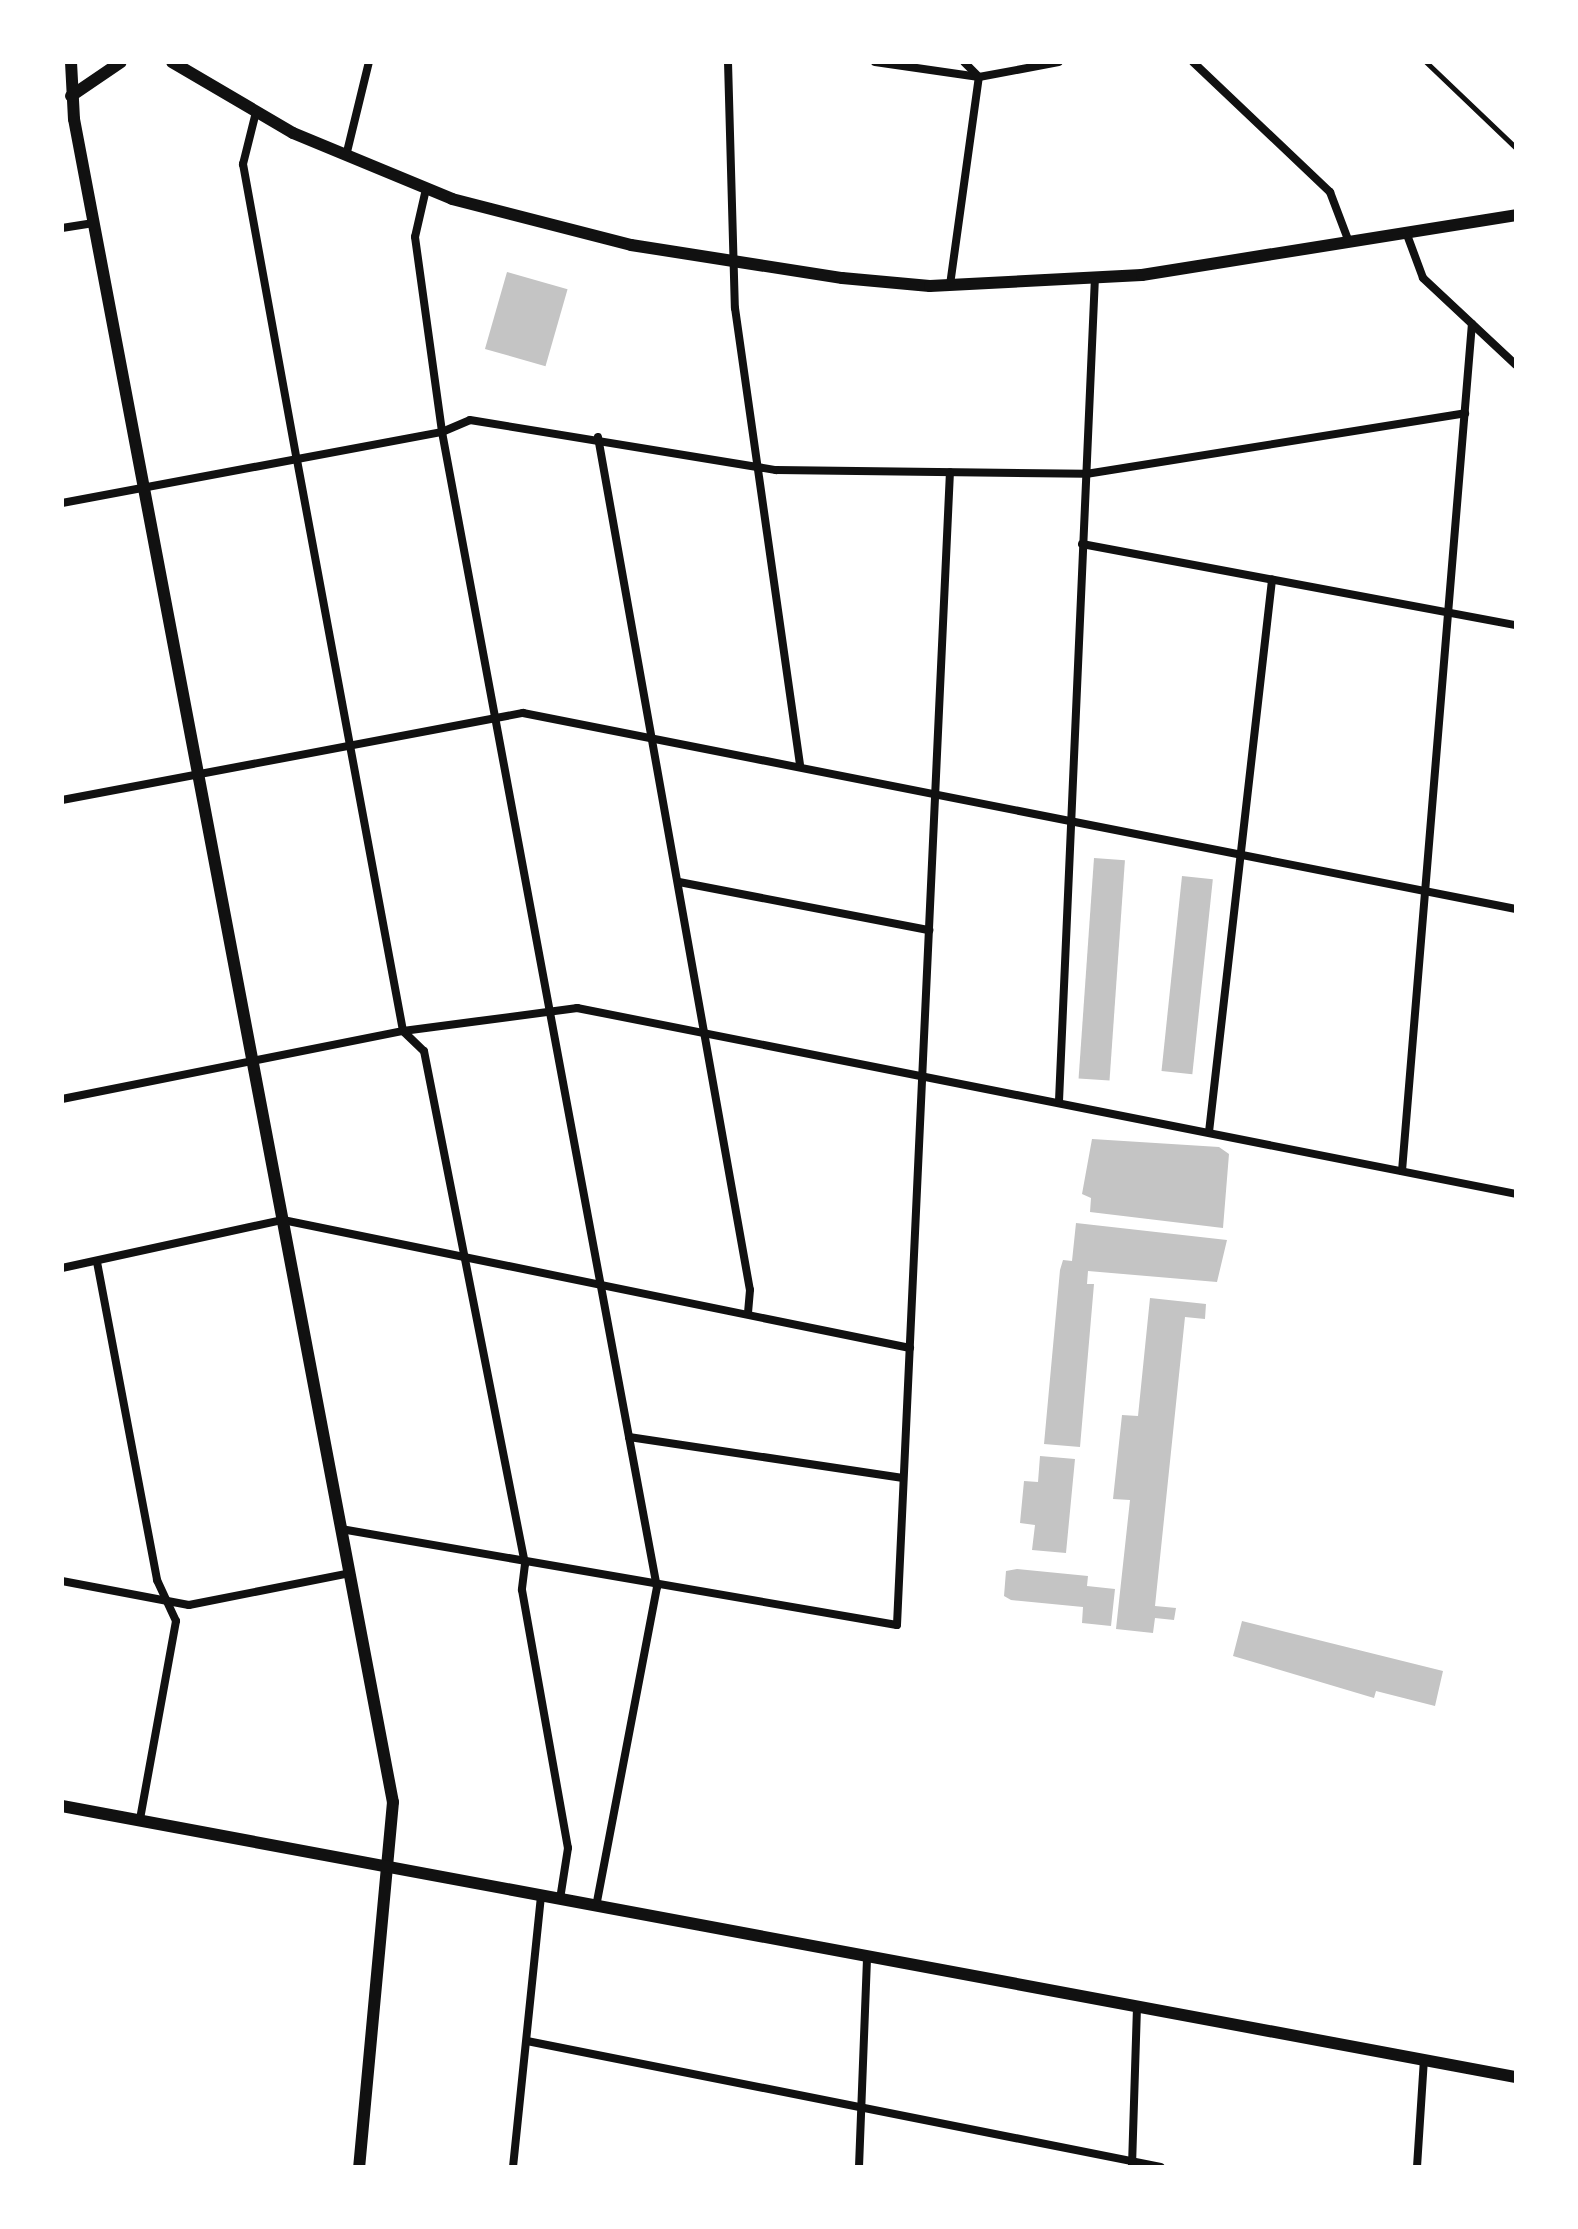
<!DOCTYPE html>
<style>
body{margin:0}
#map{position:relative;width:1578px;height:2229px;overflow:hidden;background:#fff;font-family:Lato,sans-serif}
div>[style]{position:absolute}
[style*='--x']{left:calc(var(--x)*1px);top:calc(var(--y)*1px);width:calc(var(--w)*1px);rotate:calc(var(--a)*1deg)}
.building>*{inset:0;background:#c4c4c4;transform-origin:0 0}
.service>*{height:5px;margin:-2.5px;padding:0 2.5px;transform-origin:2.5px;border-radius:2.5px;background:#111}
.minor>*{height:8px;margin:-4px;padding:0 4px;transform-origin:4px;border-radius:4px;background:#111}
.tertiary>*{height:12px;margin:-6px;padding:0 6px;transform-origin:6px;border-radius:6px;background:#111}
span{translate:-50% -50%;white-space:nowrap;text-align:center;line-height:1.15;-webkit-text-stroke:7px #fff;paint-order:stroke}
.frame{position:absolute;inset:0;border:64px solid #fff;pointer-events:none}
</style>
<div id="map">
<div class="building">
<i style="left:507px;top:272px;width:63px;height:80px;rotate:16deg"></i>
<i style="left:1094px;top:858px;width:31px;height:221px;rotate:4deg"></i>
<i style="left:1182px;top:876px;width:31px;height:196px;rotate:6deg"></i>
<i style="clip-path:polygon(1092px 1139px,1219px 1147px,1229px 1154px,1223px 1228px,1090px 1212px,1091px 1198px,1082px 1194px)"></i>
<i style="clip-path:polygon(1076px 1223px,1227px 1240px,1217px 1282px,1088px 1271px,1087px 1284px,1094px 1284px,1080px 1447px,1044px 1444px,1060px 1270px,1063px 1260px,1072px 1261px)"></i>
<i style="clip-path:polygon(1150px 1298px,1206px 1304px,1205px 1319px,1185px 1317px,1155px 1606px,1176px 1608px,1174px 1620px,1155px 1618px,1153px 1633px,1116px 1629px,1130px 1500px,1113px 1499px,1122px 1415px,1138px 1416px)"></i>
<i style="clip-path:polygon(1040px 1456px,1075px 1459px,1066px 1553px,1032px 1550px,1035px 1525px,1020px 1523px,1024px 1481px,1038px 1482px)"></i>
<i style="clip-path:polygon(1017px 1569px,1088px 1576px,1087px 1586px,1115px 1589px,1111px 1626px,1082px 1623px,1083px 1607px,1011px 1600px,1004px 1596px,1006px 1571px)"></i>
<i style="clip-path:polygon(1242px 1621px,1443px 1671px,1435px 1706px,1376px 1691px,1374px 1698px,1233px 1656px)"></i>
</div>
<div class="service">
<i style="--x:1426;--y:62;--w:124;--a:43.7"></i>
</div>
<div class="minor">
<i style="--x:728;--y:62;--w:246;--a:88.4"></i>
<i style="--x:735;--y:308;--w:461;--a:81.9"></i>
<i style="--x:875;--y:62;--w:105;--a:8.2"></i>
<i style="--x:979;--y:77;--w:81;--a:-10.6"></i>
<i style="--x:1193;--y:62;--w:189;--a:43.5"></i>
<i style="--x:1330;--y:192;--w:53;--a:69.2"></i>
<i style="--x:256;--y:112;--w:54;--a:104"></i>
<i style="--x:243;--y:164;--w:301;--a:79.7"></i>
<i style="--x:297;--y:460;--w:581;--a:79.48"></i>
<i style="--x:403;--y:1031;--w:29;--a:44"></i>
<i style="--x:424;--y:1051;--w:523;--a:78.86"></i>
<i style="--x:525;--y:1564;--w:26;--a:97"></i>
<i style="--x:522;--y:1590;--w:262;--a:79.9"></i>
<i style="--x:568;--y:1848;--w:52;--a:98.9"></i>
<i style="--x:346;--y:156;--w:97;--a:-76.3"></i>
<i style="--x:426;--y:189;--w:49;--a:102.9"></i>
<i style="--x:415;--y:237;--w:197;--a:82.1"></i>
<i style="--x:442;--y:432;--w:1175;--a:79.46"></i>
<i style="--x:657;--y:1587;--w:325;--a:100.8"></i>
<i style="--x:62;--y:228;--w:32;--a:-9"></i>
<i style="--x:1406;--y:232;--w:49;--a:69.7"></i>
<i style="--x:1423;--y:278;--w:127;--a:43.1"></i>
<i style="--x:950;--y:285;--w:210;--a:-82.1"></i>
<i style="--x:979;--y:77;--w:21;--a:-135"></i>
<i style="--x:598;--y:437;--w:866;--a:79.9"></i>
<i style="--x:750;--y:1290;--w:24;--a:95"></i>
<i style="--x:62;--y:503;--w:387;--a:-10.6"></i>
<i style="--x:442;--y:432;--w:30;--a:-23"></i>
<i style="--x:470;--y:420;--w:310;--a:9.3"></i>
<i style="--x:776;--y:470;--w:310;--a:0.7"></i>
<i style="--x:1086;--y:474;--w:384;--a:-9.1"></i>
<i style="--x:1082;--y:544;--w:441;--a:10.6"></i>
<i style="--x:62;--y:800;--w:469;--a:-10.7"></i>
<i style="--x:523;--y:713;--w:1012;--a:11.17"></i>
<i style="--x:679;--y:882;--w:255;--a:10.9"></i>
<i style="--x:62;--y:1099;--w:348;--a:-11.3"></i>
<i style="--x:403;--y:1031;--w:176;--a:-7.5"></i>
<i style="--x:577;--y:1008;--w:957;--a:11.2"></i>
<i style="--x:1059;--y:1101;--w:824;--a:-87.5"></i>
<i style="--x:1209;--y:1132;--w:556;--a:-83.49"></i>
<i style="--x:1402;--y:1171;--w:850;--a:-85.28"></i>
<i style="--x:97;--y:1262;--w:324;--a:79.3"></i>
<i style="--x:157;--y:1580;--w:45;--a:65.1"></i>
<i style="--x:176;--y:1621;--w:202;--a:100.3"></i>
<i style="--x:62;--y:1268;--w:226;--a:-12.3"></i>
<i style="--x:283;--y:1220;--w:640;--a:11.54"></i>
<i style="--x:629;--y:1437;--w:277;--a:8.5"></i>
<i style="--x:341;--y:1529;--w:564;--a:9.8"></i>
<i style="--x:897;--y:1625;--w:1154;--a:-87.37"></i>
<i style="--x:62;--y:1581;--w:129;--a:10.7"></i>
<i style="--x:189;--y:1605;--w:164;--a:-11.2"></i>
<i style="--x:527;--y:2041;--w:646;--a:11.24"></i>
<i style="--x:1132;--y:2166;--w:159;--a:-88.2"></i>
<i style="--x:513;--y:2167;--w:273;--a:-84.1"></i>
<i style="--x:859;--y:2167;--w:211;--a:-87.8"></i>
<i style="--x:1417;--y:2167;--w:107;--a:-86.3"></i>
</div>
<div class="tertiary">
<i style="--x:71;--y:62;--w:57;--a:87"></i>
<i style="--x:74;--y:119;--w:1713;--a:79.27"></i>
<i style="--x:393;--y:1802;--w:367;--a:95.3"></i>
<i style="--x:172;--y:62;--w:140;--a:30.4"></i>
<i style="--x:293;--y:133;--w:172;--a:22.5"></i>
<i style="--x:452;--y:199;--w:185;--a:14.4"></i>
<i style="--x:631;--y:245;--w:214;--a:8.9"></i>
<i style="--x:842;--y:278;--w:88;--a:5.2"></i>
<i style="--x:930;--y:286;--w:212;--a:-3"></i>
<i style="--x:1142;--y:275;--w:379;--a:-9.1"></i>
<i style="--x:71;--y:96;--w:60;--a:-34.2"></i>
<i style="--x:62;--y:1806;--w:1479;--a:10.56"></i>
</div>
<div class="frame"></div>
</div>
